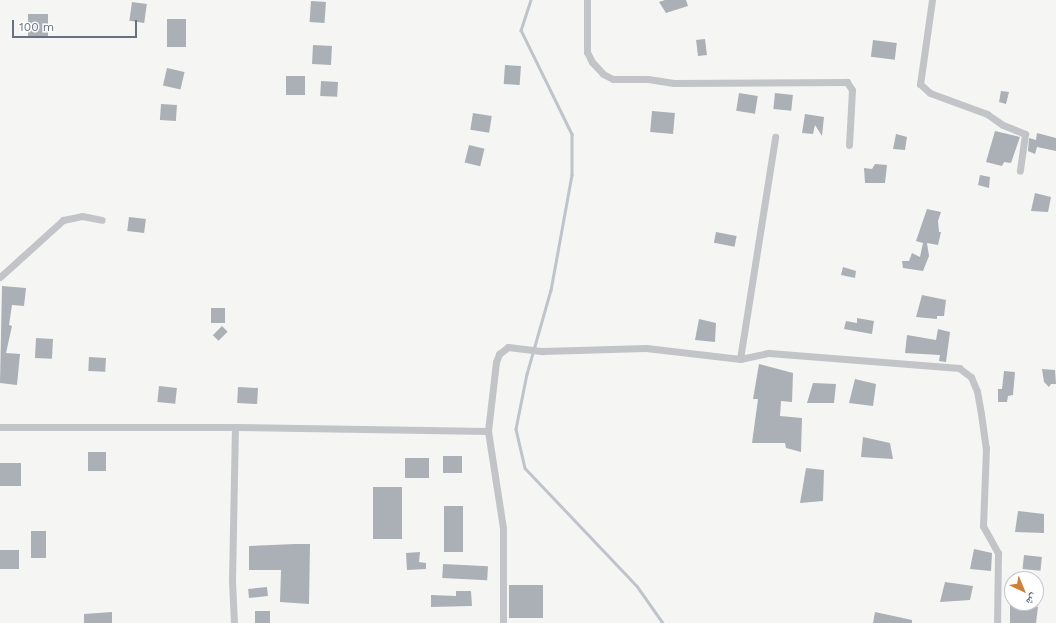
<!DOCTYPE html>
<meta charset="utf-8">
<style>
body{margin:0}
#map{position:relative;width:1056px;height:623px;overflow:hidden;background:#f5f6f3;font-family:"Work Sans","Noto Naskh Arabic",sans-serif}
div>[style]{position:absolute}
[style*='--x']{left:calc(var(--x)*1px);top:calc(var(--y)*1px);width:calc(var(--w)*1px);rotate:calc(var(--a)*1deg)}
.stream>*{height:2.5px;margin:-1.25px;padding:0 1.25px;transform-origin:1.25px;border-radius:1.25px;background:#bfc4cb}
.building>*{inset:0;background:#abafb6;transform-origin:0 0}
.street>*{height:7px;margin:-3.5px;padding:0 3.5px;transform-origin:3.5px;border-radius:3.5px;background:#c2c4c8}
span{translate:-50% -50%;white-space:nowrap;text-align:center;line-height:1.15;-webkit-text-stroke:4px #fff;paint-order:stroke}
.north{position:absolute;left:1004px;top:571px;width:40px;height:40px;box-sizing:border-box;background:#fff;border:1px solid #c3c6cd;border-radius:50%;rotate:136deg;font-size:11px;font-weight:700;line-height:16px;text-align:center;color:#687081}
.north::after{content:'';display:block;margin:auto;width:14px;height:18px;background:#d08038;clip-path:polygon(50% 0,100% 100%,50% 72%,0 100%)}
.scale{position:absolute;left:12px;top:20px;width:125px;height:18px;box-sizing:border-box;border:2px solid #687081;border-top:0;padding-left:5px;font-size:12px;line-height:14px;white-space:nowrap;color:#687081;-webkit-text-stroke:3px #fff;paint-order:stroke}
</style>
<div id="map">
<div class="stream">
<i style="--x:531;--y:0;--w:32;--a:108"></i>
<i style="--x:521;--y:30;--w:116;--a:63.9"></i>
<i style="--x:572;--y:134;--w:41;--a:90"></i>
<i style="--x:572;--y:175;--w:117;--a:100.3"></i>
<i style="--x:551;--y:290;--w:87;--a:105.9"></i>
<i style="--x:527;--y:374;--w:56;--a:101.3"></i>
<i style="--x:516;--y:429;--w:40;--a:77"></i>
<i style="--x:525;--y:468;--w:163;--a:46.5"></i>
<i style="--x:637;--y:586;--w:45;--a:54.9"></i>
</div>
<div class="building">
<i style="clip-path:polygon(665px 0,686px 0,688px 6px,666px 13px,659px 2px)"></i>
<i style="left:311px;top:1px;width:15px;height:21px;rotate:4deg"></i>
<i style="left:132px;top:2px;width:15px;height:19px;rotate:8deg"></i>
<i style="left:28px;top:14px;width:20px;height:24px"></i>
<i style="left:167px;top:19px;width:19px;height:28px"></i>
<i style="left:705px;top:39px;width:16px;height:9px;rotate:83deg"></i>
<i style="left:873px;top:40px;width:24px;height:17px;rotate:7deg"></i>
<i style="left:313px;top:45px;width:19px;height:19px;rotate:3deg"></i>
<i style="left:505px;top:65px;width:16px;height:19px;rotate:4deg"></i>
<i style="left:167px;top:68px;width:18px;height:18px;rotate:13deg"></i>
<i style="left:286px;top:76px;width:19px;height:19px"></i>
<i style="left:321px;top:81px;width:17px;height:15px;rotate:3deg"></i>
<i style="clip-path:polygon(1001px 91px,1009px 92px,1006px 104px,999px 102px)"></i>
<i style="left:739px;top:93px;width:19px;height:18px;rotate:9deg"></i>
<i style="left:775px;top:93px;width:18px;height:16px;rotate:6deg"></i>
<i style="left:161px;top:104px;width:16px;height:16px;rotate:4deg"></i>
<i style="left:652px;top:111px;width:23px;height:21px;rotate:5deg"></i>
<i style="left:473px;top:113px;width:19px;height:17px;rotate:9deg"></i>
<i style="clip-path:polygon(805px 114px,824px 117px,822px 136px,815px 125px,813px 134px,802px 133px)"></i>
<i style="clip-path:polygon(995px 131px,1020px 137px,1011px 163px,1004px 162px,1002px 166px,986px 162px)"></i>
<i style="clip-path:polygon(1037px 133px,1056px 138px,1056px 151px,1037px 147px,1035px 154px,1028px 151px,1029px 138px,1036px 140px)"></i>
<i style="clip-path:polygon(896px 134px,907px 137px,905px 150px,893px 149px)"></i>
<i style="left:469px;top:145px;width:16px;height:18px;rotate:14deg"></i>
<i style="clip-path:polygon(875px 164px,887px 165px,885px 183px,865px 183px,864px 168px,872px 169px)"></i>
<i style="clip-path:polygon(980px 175px,990px 177px,989px 188px,978px 185px)"></i>
<i style="clip-path:polygon(1035px 193px,1051px 197px,1048px 212px,1031px 211px)"></i>
<i style="clip-path:polygon(927px 209px,941px 212px,938px 221px,939px 232px,941px 232px,938px 245px,927px 243px,929px 256px,923px 271px,903px 268px,902px 261px,909px 261px,912px 253px,920px 257px,923px 243px,916px 241px)"></i>
<i style="left:129px;top:217px;width:17px;height:14px;rotate:7deg"></i>
<i style="left:716px;top:232px;width:21px;height:11px;rotate:11deg"></i>
<i style="clip-path:polygon(843px 267px,856px 271px,855px 278px,841px 275px)"></i>
<i style="clip-path:polygon(2px 286px,26px 288px,24px 306px,12px 305px,9px 325px,12px 326px,6px 353px,20px 354px,17px 385px,0 383px)"></i>
<i style="clip-path:polygon(922px 295px,946px 300px,944px 316px,937px 316px,937px 319px,916px 317px)"></i>
<i style="left:211px;top:308px;width:14px;height:15px"></i>
<i style="clip-path:polygon(857px 318px,874px 321px,872px 334px,844px 329px,846px 321px,857px 323px)"></i>
<i style="clip-path:polygon(699px 319px,716px 323px,715px 342px,695px 340px)"></i>
<i style="left:222px;top:326px;width:8px;height:13px;rotate:45deg"></i>
<i style="clip-path:polygon(938px 329px,950px 332px,946px 362px,939px 361px,940px 355px,905px 353px,907px 335px,936px 340px)"></i>
<i style="left:36px;top:338px;width:17px;height:20px;rotate:3deg"></i>
<i style="left:89px;top:357px;width:17px;height:14px;rotate:3deg"></i>
<i style="clip-path:polygon(759px 364px,793px 373px,792px 402px,781px 401px,780px 416px,802px 418px,801px 452px,786px 448px,785px 443px,752px 443px,758px 399px,753px 399px)"></i>
<i style="clip-path:polygon(1042px 369px,1055px 370px,1056px 384px,1051px 384px,1049px 387px,1044px 382px)"></i>
<i style="clip-path:polygon(1004px 371px,1015px 372px,1013px 395px,1008px 396px,1007px 402px,998px 402px,998px 389px,1002px 389px)"></i>
<i style="clip-path:polygon(855px 379px,876px 384px,873px 406px,849px 403px)"></i>
<i style="clip-path:polygon(813px 383px,836px 384px,834px 403px,807px 403px)"></i>
<i style="left:159px;top:386px;width:18px;height:16px;rotate:6deg"></i>
<i style="left:238px;top:387px;width:20px;height:16px;rotate:3deg"></i>
<i style="clip-path:polygon(863px 437px,890px 443px,893px 459px,861px 457px)"></i>
<i style="left:88px;top:452px;width:18px;height:19px"></i>
<i style="left:443px;top:456px;width:19px;height:17px"></i>
<i style="left:405px;top:458px;width:24px;height:20px"></i>
<i style="left:0;top:463px;width:21px;height:23px"></i>
<i style="clip-path:polygon(806px 468px,824px 470px,823px 501px,800px 503px)"></i>
<i style="left:373px;top:487px;width:29px;height:52px"></i>
<i style="left:444px;top:506px;width:19px;height:46px"></i>
<i style="clip-path:polygon(1018px 511px,1044px 514px,1044px 533px,1015px 532px)"></i>
<i style="left:46px;top:531px;width:27px;height:15px;rotate:90deg"></i>
<i style="clip-path:polygon(295px 544px,310px 544px,309px 604px,280px 602px,281px 570px,249px 570px,249px 546px)"></i>
<i style="clip-path:polygon(974px 549px,992px 553px,991px 571px,970px 569px)"></i>
<i style="left:19px;top:550px;width:19px;height:19px;rotate:90deg"></i>
<i style="clip-path:polygon(420px 552px,419px 562px,426px 563px,426px 569px,407px 570px,406px 553px)"></i>
<i style="left:1024px;top:555px;width:18px;height:14px;rotate:6deg"></i>
<i style="left:443px;top:564px;width:45px;height:14px;rotate:3deg"></i>
<i style="clip-path:polygon(945px 582px,973px 586px,970px 600px,940px 602px)"></i>
<i style="left:543px;top:585px;width:33px;height:34px;rotate:90deg"></i>
<i style="left:267px;top:587px;width:9px;height:19px;rotate:84deg"></i>
<i style="clip-path:polygon(456px 591px,471px 591px,472px 606px,431px 607px,431px 595px,456px 596px)"></i>
<i style="clip-path:polygon(1010px 604px,1038px 607px,1036px 623px,1010px 623px)"></i>
<i style="left:255px;top:611px;width:15px;height:12px"></i>
<i style="clip-path:polygon(112px 612px,112px 623px,84px 623px,84px 614px)"></i>
<i style="clip-path:polygon(875px 612px,912px 620px,912px 623px,873px 623px)"></i>
</div>
<div class="street">
<i style="--x:587;--y:0;--w:52;--a:90"></i>
<i style="--x:587;--y:52;--w:11;--a:63"></i>
<i style="--x:592;--y:62;--w:16;--a:47"></i>
<i style="--x:603;--y:74;--w:11;--a:27"></i>
<i style="--x:613;--y:79;--w:35;--a:0"></i>
<i style="--x:648;--y:79;--w:26;--a:9"></i>
<i style="--x:674;--y:83;--w:173;--a:-0.3"></i>
<i style="--x:847;--y:82;--w:9;--a:58"></i>
<i style="--x:852;--y:90;--w:55;--a:93.1"></i>
<i style="--x:932;--y:0;--w:85;--a:98.1"></i>
<i style="--x:920;--y:84;--w:13;--a:42"></i>
<i style="--x:930;--y:93;--w:61;--a:20.2"></i>
<i style="--x:987;--y:114;--w:19;--a:35"></i>
<i style="--x:1003;--y:125;--w:24;--a:22"></i>
<i style="--x:1025;--y:134;--w:37;--a:98"></i>
<i style="--x:0;--y:277;--w:85;--a:-42.1"></i>
<i style="--x:63;--y:220;--w:19;--a:-12"></i>
<i style="--x:82;--y:216;--w:20;--a:11"></i>
<i style="--x:740;--y:359;--w:225;--a:-81"></i>
<i style="--x:0;--y:427;--w:235;--a:0"></i>
<i style="--x:235;--y:427;--w:253;--a:0.9"></i>
<i style="--x:234;--y:623;--w:42;--a:-92.7"></i>
<i style="--x:232;--y:581;--w:154;--a:-88.9"></i>
<i style="--x:503;--y:623;--w:95;--a:-90"></i>
<i style="--x:503;--y:528;--w:98;--a:-98.8"></i>
<i style="--x:488;--y:431;--w:69;--a:-83.4"></i>
<i style="--x:496;--y:362;--w:9;--a:-69"></i>
<i style="--x:499;--y:354;--w:11;--a:-38"></i>
<i style="--x:508;--y:347;--w:35;--a:7"></i>
<i style="--x:543;--y:351;--w:103;--a:-1.7"></i>
<i style="--x:646;--y:348;--w:95;--a:6.7"></i>
<i style="--x:740;--y:359;--w:30;--a:-12"></i>
<i style="--x:769;--y:353;--w:191;--a:4.5"></i>
<i style="--x:959;--y:368;--w:15;--a:37"></i>
<i style="--x:971;--y:377;--w:15;--a:67"></i>
<i style="--x:977;--y:391;--w:23;--a:80"></i>
<i style="--x:981;--y:414;--w:34;--a:82"></i>
<i style="--x:986;--y:448;--w:78;--a:92.2"></i>
<i style="--x:983;--y:526;--w:31;--a:61"></i>
<i style="--x:998;--y:553;--w:70;--a:90.8"></i>
</div>
<div class="north">ش</div>
<div class="scale">100 m</div>
</div>
